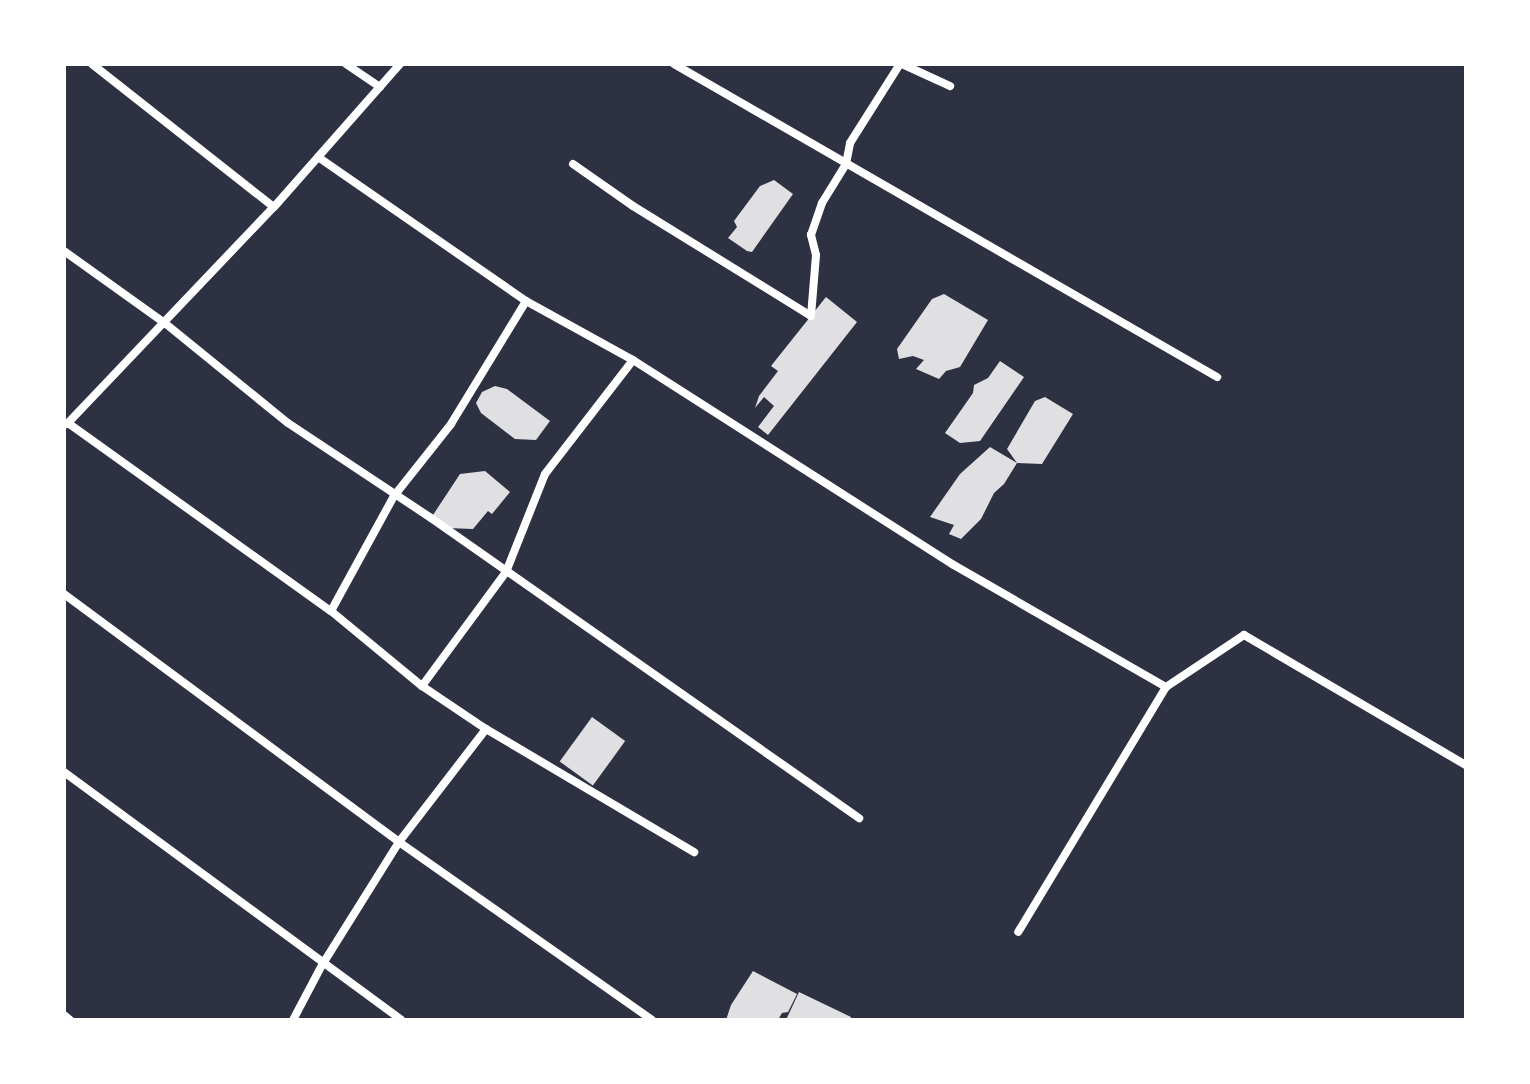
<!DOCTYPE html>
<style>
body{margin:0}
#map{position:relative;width:1530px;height:1084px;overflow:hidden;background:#2d3142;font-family:"DejaVu Sans",sans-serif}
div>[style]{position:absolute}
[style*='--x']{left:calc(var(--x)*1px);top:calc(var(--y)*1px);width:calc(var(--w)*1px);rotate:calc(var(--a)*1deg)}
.building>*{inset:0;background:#e0e0e3;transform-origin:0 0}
.minor>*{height:8px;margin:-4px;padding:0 4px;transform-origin:4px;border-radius:4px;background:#fff}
span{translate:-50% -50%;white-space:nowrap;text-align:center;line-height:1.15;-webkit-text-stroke:6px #fff;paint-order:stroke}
.frame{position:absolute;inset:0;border:66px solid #fff;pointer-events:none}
</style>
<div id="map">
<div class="building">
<i style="clip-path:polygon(774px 180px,793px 194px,752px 252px,747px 251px,728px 238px,737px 227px,734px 221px,760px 186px)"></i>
<i style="clip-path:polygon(944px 294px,988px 320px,960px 367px,946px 371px,939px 379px,916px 369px,924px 360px,913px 356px,899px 359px,897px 349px,932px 299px)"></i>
<i style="clip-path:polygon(826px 297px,857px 322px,768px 435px,758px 427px,774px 406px,764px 397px,755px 408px,759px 396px,778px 371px,771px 366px)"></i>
<i style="clip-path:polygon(1000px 361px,1024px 377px,980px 441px,960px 443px,945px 433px,973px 393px,974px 385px,988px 378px)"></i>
<i style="clip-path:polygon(495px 386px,507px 389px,550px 421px,536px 440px,515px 439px,481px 413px,476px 403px,482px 392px)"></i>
<i style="clip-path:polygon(1045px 397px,1073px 414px,1042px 464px,1017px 463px,1004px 484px,994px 493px,981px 519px,961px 539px,949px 534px,954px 525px,930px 517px,960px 474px,990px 447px,1017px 463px,1007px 449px,1035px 401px)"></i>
<i style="clip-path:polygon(485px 471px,510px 492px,492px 514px,488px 511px,473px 529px,447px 528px,431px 518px,460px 474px)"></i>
<i style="left:592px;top:717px;width:41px;height:55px;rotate:36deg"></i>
<i style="clip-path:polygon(753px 971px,797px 994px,788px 1012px,782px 1013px,778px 1020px,726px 1020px,731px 1005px)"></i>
<i style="clip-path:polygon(799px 992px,851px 1017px,850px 1020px,786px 1020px)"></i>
</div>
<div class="minor">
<i style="--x:92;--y:64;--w:231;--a:38.2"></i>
<i style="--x:346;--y:64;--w:41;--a:34.1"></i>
<i style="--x:674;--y:64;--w:627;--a:29.96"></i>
<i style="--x:902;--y:64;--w:53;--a:24.6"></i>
<i style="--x:318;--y:157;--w:253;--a:34.7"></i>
<i style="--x:526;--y:301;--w:122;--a:28.9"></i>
<i style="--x:633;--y:360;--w:379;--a:32.6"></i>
<i style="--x:952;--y:564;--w:247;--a:29.9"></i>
<i style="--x:1166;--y:687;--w:286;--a:121.1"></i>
<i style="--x:573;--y:164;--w:73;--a:35"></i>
<i style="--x:633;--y:206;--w:209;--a:31.7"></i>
<i style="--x:811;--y:316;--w:61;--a:-85.3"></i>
<i style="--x:816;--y:255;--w:21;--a:-104"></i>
<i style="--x:811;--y:235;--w:34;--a:-71"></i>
<i style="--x:822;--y:203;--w:46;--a:-58.4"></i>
<i style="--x:846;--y:164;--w:21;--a:-79"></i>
<i style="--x:850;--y:143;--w:93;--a:-57.7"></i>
<i style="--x:64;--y:251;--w:125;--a:35.6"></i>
<i style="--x:166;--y:324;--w:157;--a:39.1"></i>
<i style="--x:288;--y:423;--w:172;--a:33.6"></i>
<i style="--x:431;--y:518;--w:523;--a:35.03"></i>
<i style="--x:68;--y:423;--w:323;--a:35.6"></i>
<i style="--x:331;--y:611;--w:118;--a:39.5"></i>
<i style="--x:422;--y:686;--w:77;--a:33.9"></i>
<i style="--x:486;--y:729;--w:242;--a:30.6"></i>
<i style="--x:67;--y:424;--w:300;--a:-46.4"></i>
<i style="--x:274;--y:207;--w:191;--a:-48.6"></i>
<i style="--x:64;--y:594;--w:417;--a:36.5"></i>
<i style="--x:399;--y:842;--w:145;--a:122"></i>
<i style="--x:322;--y:965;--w:62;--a:117.8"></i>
<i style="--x:331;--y:611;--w:131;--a:-61.3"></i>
<i style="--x:394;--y:496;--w:92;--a:-51.6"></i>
<i style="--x:451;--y:424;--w:144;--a:-58.6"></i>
<i style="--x:422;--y:686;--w:142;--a:-53.6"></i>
<i style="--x:506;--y:572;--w:105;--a:-68.3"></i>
<i style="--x:545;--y:474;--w:144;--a:-52.3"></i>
<i style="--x:1166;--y:687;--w:94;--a:-33.7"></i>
<i style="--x:1244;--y:635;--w:257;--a:30.4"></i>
<i style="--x:486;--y:729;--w:143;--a:127.6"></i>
<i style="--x:399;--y:842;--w:309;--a:35.1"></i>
<i style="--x:64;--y:772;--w:418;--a:36.3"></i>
<i style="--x:64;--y:1015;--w:8;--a:40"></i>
</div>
<div class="frame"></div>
</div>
